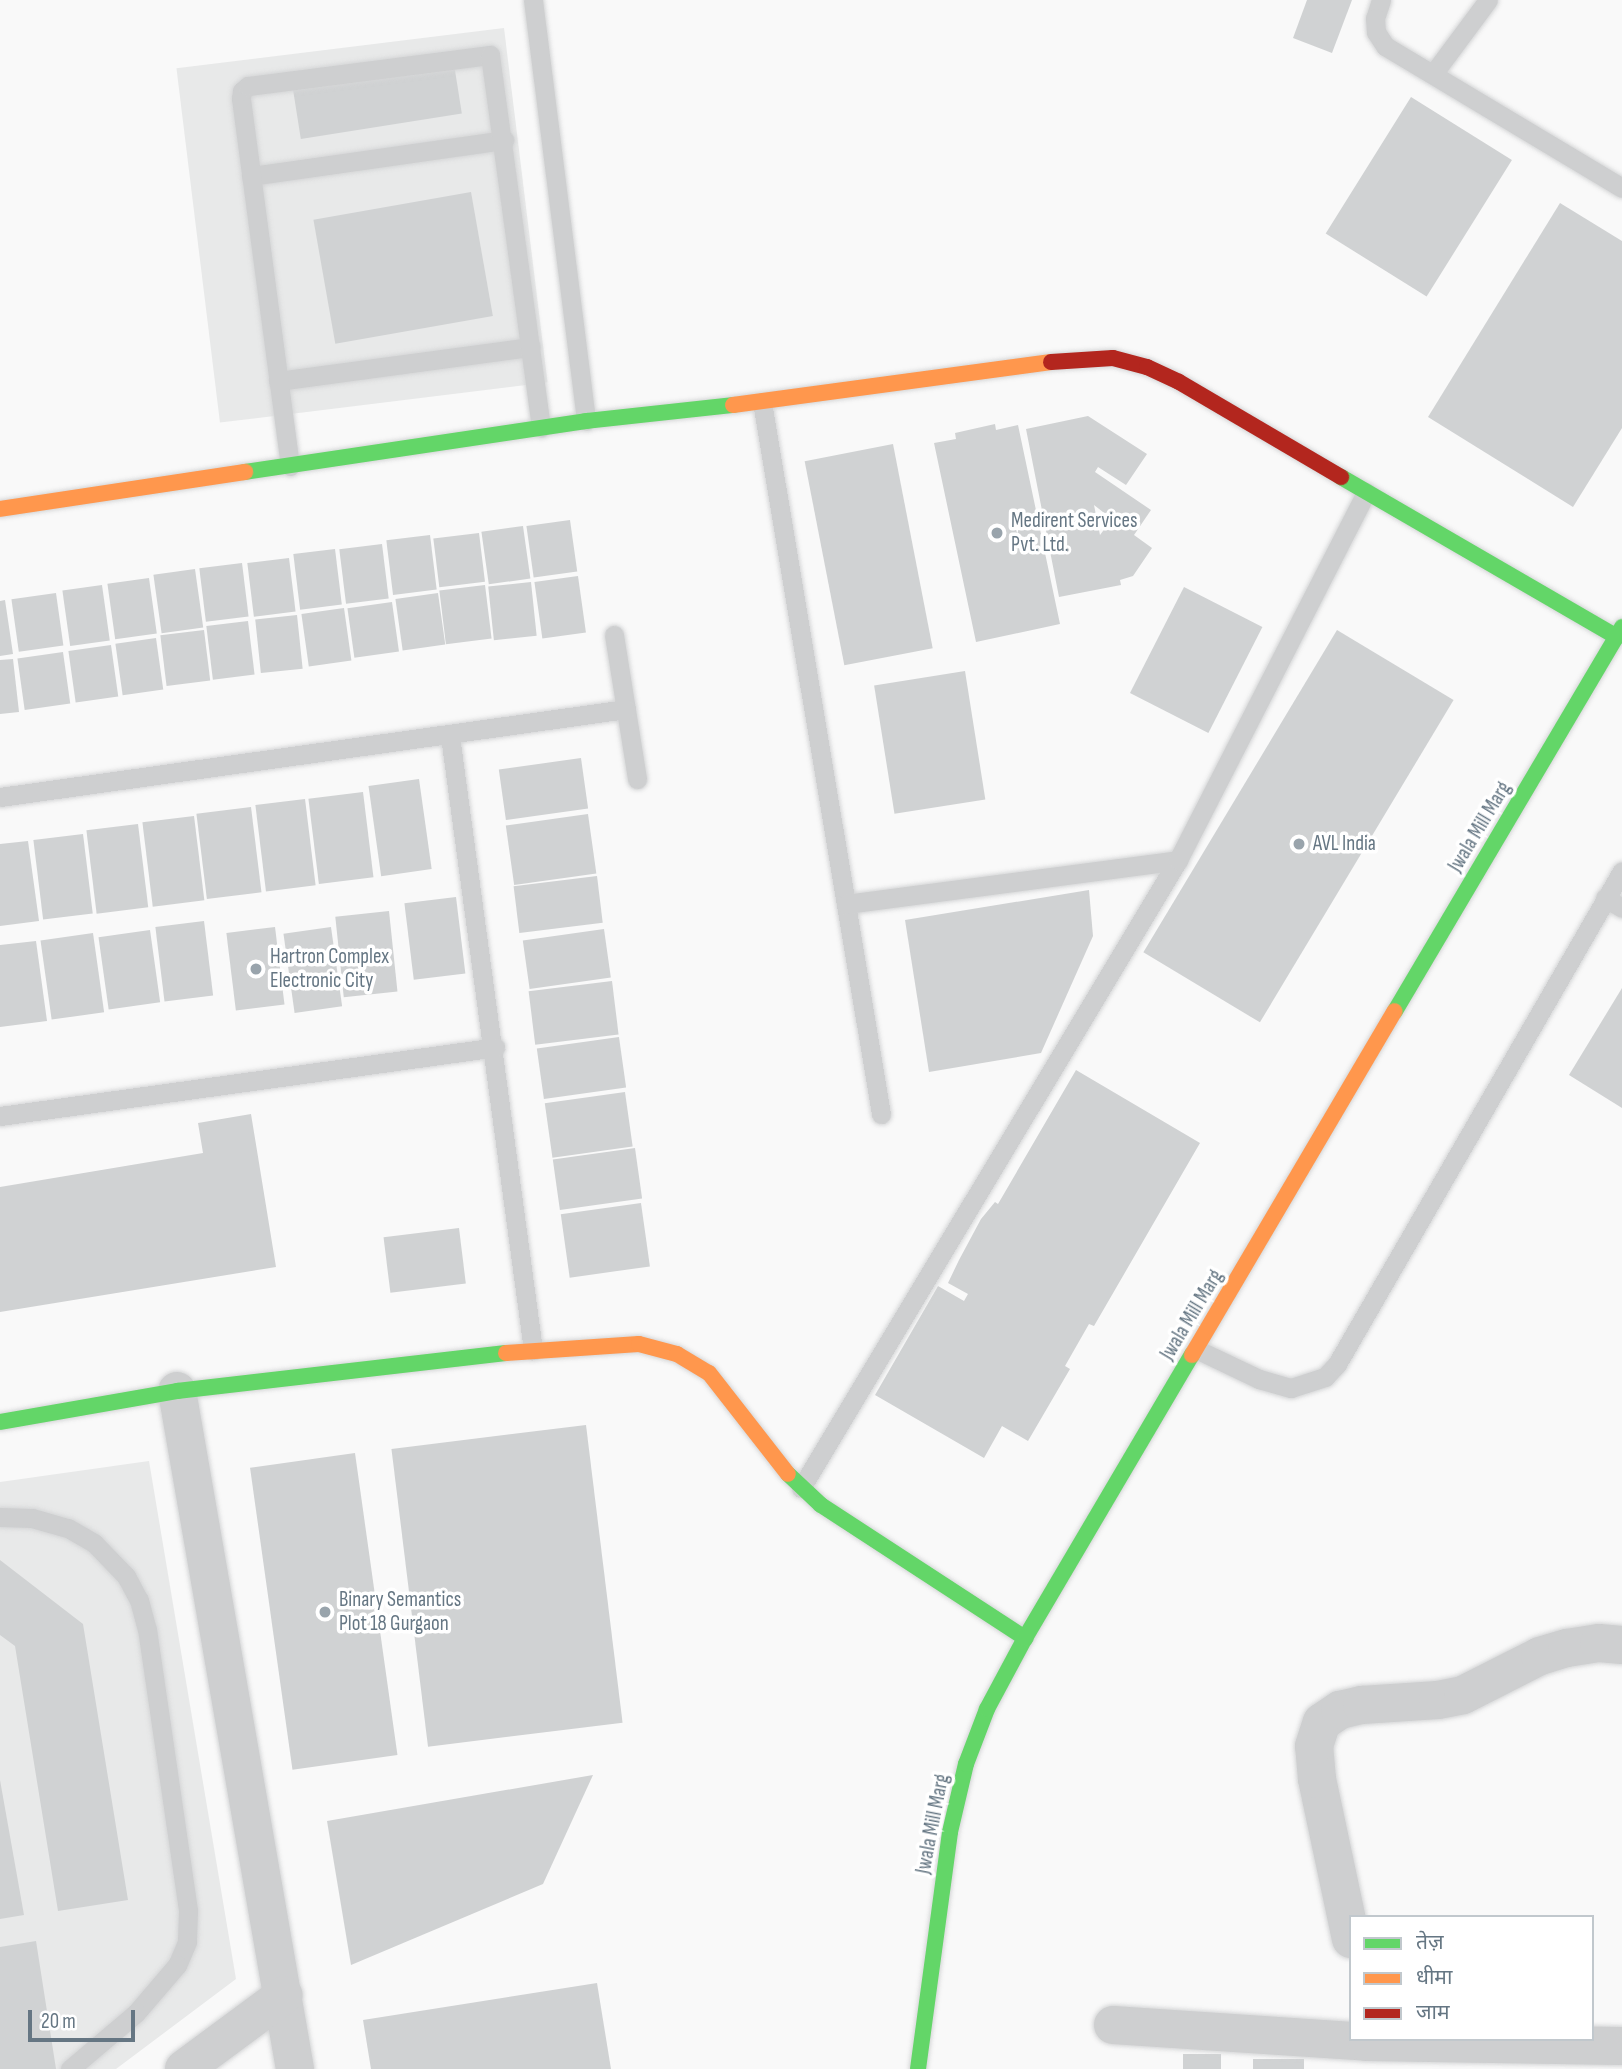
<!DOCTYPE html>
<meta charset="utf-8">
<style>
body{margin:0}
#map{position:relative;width:1622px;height:2069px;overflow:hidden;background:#f9f9f9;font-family:"Sofia Sans Condensed","Noto Sans Devanagari",sans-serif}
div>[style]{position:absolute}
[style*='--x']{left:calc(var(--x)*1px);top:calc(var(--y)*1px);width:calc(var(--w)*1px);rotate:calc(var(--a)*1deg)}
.built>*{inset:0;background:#e8e9e9;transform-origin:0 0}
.building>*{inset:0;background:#d0d2d3;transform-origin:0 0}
.roads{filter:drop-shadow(0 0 2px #d5d6d7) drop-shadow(0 0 2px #d5d6d7)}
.lane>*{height:19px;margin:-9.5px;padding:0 9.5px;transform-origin:9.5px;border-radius:9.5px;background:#cecfd0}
.street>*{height:38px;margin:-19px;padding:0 19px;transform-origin:19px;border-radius:19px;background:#cecfd0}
.fast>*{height:16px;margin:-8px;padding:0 8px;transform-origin:8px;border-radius:8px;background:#63d668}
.slow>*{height:16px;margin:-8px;padding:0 8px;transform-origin:8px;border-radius:8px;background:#ff974d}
.jam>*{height:16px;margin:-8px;padding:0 8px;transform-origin:8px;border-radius:8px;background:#b3261e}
.dots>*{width:19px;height:19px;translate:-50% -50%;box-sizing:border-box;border:4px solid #fff;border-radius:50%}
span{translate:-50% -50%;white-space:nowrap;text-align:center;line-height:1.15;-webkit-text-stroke:7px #fff;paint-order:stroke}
.poi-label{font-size:21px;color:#657683}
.left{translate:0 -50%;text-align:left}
.street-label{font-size:21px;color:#657683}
.legend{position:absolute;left:1349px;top:1915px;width:245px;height:126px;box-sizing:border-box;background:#fff;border:2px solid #c1c8cd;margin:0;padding:9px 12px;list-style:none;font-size:21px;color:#657683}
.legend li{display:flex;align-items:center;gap:14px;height:35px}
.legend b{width:35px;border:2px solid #c1c8cd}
.scale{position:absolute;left:28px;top:2010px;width:107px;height:32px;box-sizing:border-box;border:4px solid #657683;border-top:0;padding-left:9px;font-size:21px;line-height:24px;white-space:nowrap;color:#657683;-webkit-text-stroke:5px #fff;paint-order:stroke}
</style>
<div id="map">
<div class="built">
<i style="left:504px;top:28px;width:357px;height:330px;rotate:83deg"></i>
<i style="clip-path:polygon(149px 1461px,236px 1979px,116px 2069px,0 2069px,0 1482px)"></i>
</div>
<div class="building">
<i style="clip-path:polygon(1307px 0,1352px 0,1332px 53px,1293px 38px)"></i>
<i style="left:454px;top:64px;width:50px;height:163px;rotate:81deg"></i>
<i style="left:1411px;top:97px;width:119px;height:161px;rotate:32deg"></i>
<i style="left:471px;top:192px;width:126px;height:160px;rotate:80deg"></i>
<i style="clip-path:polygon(1560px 203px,1622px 241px,1622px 428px,1573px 507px,1428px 417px)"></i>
<i style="clip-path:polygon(evenodd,1088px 416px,1147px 454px,1126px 485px,1098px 467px,1095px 472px,1151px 510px,1134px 535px,1152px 548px,1133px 576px,1120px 580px,1121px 585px,1059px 597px,1026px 429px,1088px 416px,1094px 505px,1112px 519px,1100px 535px,1094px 505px)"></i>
<i style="clip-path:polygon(995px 424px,996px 430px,1018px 425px,1060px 624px,976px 642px,934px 443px,956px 439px,955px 433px)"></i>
<i style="left:893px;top:444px;width:208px;height:90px;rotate:79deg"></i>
<i style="left:570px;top:520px;width:52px;height:44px;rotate:82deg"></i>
<i style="left:523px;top:526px;width:53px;height:42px;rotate:82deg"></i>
<i style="left:479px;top:533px;width:49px;height:46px;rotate:83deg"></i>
<i style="left:430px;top:535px;width:55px;height:44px;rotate:83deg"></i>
<i style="left:382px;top:544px;width:55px;height:43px;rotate:83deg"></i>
<i style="left:335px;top:549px;width:56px;height:42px;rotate:83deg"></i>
<i style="left:289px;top:558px;width:54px;height:42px;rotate:83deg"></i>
<i style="left:242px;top:563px;width:54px;height:43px;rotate:83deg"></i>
<i style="left:195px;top:569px;width:59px;height:42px;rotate:82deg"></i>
<i style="left:578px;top:576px;width:57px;height:44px;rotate:82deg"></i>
<i style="left:149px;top:578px;width:56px;height:42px;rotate:82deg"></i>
<i style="left:531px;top:582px;width:54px;height:43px;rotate:84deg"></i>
<i style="left:102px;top:585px;width:56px;height:40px;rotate:82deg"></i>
<i style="left:485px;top:585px;width:54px;height:46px;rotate:83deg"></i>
<i style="left:1184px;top:587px;width:88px;height:119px;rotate:27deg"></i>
<i style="left:56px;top:593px;width:53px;height:45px;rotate:82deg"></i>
<i style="left:438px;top:593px;width:52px;height:43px;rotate:82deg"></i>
<i style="clip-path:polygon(5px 600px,13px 654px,0 656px,0 601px)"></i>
<i style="left:392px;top:602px;width:50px;height:45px;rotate:82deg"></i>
<i style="left:344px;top:608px;width:53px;height:43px;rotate:82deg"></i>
<i style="left:297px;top:615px;width:54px;height:42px;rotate:84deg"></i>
<i style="left:248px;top:621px;width:54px;height:42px;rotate:83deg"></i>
<i style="left:204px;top:630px;width:51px;height:44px;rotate:83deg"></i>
<i style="left:1337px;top:630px;width:136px;height:376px;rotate:31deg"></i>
<i style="left:156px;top:638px;width:52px;height:41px;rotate:82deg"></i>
<i style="left:111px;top:645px;width:52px;height:43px;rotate:82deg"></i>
<i style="left:63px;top:652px;width:52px;height:46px;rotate:82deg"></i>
<i style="clip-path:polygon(13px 659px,19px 712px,0 714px,0 660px)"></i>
<i style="left:965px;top:671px;width:130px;height:92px;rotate:81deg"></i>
<i style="left:581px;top:758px;width:51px;height:83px;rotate:82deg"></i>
<i style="left:419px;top:779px;width:91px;height:51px;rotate:82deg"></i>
<i style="left:363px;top:792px;width:86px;height:55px;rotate:83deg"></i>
<i style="left:305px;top:799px;width:87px;height:50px;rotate:83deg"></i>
<i style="left:251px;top:807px;width:86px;height:55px;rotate:83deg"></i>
<i style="left:588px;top:814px;width:60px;height:83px;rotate:82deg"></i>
<i style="left:194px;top:816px;width:85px;height:52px;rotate:83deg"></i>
<i style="left:138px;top:824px;width:84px;height:52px;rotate:83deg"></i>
<i style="left:83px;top:834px;width:80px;height:50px;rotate:83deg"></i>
<i style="clip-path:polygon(28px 841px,39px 921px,0 926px,0 844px)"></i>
<i style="left:597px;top:876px;width:47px;height:84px;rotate:83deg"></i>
<i style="clip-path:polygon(1089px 890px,1093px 936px,1041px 1053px,929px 1072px,905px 920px)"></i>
<i style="left:456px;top:897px;width:77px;height:52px;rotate:83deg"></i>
<i style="left:389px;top:911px;width:81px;height:54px;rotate:84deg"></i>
<i style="left:204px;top:921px;width:75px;height:49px;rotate:83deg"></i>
<i style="left:275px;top:927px;width:78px;height:49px;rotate:83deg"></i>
<i style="left:331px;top:927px;width:80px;height:48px;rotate:82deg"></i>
<i style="left:604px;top:929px;width:49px;height:82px;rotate:82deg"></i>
<i style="left:150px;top:930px;width:73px;height:52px;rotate:82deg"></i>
<i style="left:93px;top:933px;width:80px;height:53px;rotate:82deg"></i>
<i style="clip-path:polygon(36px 941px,47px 1021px,0 1027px,0 945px)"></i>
<i style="left:612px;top:981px;width:54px;height:84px;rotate:83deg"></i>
<i style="clip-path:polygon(1622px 988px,1622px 1108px,1569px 1075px)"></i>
<i style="left:619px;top:1037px;width:51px;height:83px;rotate:82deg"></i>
<i style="clip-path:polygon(1076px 1070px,1200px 1143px,1094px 1326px,1089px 1324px,1065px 1366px,1070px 1369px,1028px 1441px,1002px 1426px,984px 1458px,875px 1395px,938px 1286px,964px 1301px,968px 1294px,948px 1283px,959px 1260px,981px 1219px,995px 1202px,998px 1204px)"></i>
<i style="left:625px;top:1092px;width:55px;height:81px;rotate:82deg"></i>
<i style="clip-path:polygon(251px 1114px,276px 1267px,0 1312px,0 1187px,203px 1153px,198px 1123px)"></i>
<i style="left:635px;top:1148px;width:51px;height:83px;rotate:82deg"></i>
<i style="left:641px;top:1203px;width:64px;height:81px;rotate:82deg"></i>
<i style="left:459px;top:1228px;width:56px;height:76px;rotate:83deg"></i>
<i style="left:586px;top:1425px;width:300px;height:196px;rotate:83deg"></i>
<i style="left:355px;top:1453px;width:305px;height:106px;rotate:82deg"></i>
<i style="clip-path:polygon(0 1560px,83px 1624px,128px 1900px,58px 1911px,15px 1646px,0 1635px)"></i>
<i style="clip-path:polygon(593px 1775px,543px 1884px,351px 1965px,327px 1821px)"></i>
<i style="clip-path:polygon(0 1780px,24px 1915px,0 1919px)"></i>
<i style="clip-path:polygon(36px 1941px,56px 2069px,0 2069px,0 1947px)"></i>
<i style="clip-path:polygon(597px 1983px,611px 2069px,371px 2069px,363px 2020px)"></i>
<i style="left:1183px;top:2054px;width:38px;height:15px"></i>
<i style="left:1304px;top:2059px;width:10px;height:51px;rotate:90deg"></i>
</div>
<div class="roads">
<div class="lane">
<i style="--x:533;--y:0;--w:424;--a:82.8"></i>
<i style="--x:1381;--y:0;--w:19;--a:108"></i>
<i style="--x:1375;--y:18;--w:14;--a:86"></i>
<i style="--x:1376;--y:32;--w:17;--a:57"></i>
<i style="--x:1385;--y:46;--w:276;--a:30.9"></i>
<i style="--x:1433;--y:74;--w:92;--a:-53.4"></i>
<i style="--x:251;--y:176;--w:256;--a:-8.1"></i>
<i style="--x:278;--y:381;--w:255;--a:-7.7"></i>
<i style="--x:762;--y:402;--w:722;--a:80.51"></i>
<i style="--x:290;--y:466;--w:371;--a:-97.6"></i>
<i style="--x:241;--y:98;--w:7;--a:-82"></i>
<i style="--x:242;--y:91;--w:8;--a:-40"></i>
<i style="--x:248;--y:86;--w:244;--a:-7.3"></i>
<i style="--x:490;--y:55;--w:376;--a:82.2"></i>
<i style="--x:614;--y:635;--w:146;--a:80.9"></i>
<i style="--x:450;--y:736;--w:620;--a:82.3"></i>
<i style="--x:0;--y:797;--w:632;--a:-8"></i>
<i style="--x:1605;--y:898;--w:20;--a:30"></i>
<i style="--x:846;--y:904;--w:335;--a:-7.5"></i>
<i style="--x:0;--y:1116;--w:500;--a:-7.9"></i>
<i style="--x:1196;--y:1349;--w:70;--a:25.5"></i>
<i style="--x:1259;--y:1379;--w:33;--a:16"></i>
<i style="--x:1291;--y:1388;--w:36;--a:-18"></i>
<i style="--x:1325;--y:1377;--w:18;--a:-47"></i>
<i style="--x:1337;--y:1364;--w:569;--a:-59.97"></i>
<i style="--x:801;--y:1488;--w:732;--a:-59.02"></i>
<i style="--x:1178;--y:860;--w:413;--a:-62.9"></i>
<i style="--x:0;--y:1517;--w:32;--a:2"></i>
<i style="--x:32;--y:1518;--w:37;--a:16"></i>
<i style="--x:68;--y:1528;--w:30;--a:30"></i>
<i style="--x:94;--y:1543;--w:46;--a:45.9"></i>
<i style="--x:126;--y:1576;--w:27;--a:62"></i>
<i style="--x:139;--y:1600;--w:30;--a:75"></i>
<i style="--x:147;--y:1629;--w:285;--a:81.7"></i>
<i style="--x:188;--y:1911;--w:31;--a:92"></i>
<i style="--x:187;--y:1942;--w:25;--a:113"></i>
<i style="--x:177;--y:1965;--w:63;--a:130.5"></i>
<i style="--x:136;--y:2013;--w:87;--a:139.7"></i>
</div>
<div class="street">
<i style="--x:177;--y:1391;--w:688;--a:80.13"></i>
<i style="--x:1351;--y:1939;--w:164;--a:-102"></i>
<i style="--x:1317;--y:1779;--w:33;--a:-95"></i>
<i style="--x:1314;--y:1746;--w:25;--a:-72"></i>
<i style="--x:1322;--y:1722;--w:22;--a:-34"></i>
<i style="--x:1340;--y:1710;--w:23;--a:-13"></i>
<i style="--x:1362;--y:1705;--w:76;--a:-3.8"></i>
<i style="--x:1438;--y:1700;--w:25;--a:-11"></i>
<i style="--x:1463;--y:1695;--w:86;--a:-26.9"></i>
<i style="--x:1540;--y:1656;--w:28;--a:-17"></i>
<i style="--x:1567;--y:1648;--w:32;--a:-9"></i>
<i style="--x:1599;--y:1643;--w:23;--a:5"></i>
<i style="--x:1113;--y:2025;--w:255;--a:3.8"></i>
<i style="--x:1367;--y:2042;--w:255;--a:0.9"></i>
<i style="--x:184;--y:2069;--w:124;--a:-36.5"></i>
</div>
<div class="fast">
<i style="--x:245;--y:472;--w:345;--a:-8.5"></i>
<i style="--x:586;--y:421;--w:148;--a:-6.2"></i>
<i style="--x:1341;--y:477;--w:319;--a:30.1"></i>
<i style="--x:1395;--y:1011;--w:446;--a:-59.4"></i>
<i style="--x:0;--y:1422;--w:180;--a:-9.9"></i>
<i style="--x:177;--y:1391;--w:331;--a:-6.6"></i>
<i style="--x:788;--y:1474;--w:45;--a:43.2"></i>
<i style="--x:821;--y:1505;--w:244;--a:33.1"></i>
<i style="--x:918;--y:2069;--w:239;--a:-82.3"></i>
<i style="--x:950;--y:1832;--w:70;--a:-76.8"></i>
<i style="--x:966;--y:1764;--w:59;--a:-69.1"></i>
<i style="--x:987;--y:1709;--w:81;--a:-61.8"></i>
<i style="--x:1025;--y:1638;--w:329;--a:-59.5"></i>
</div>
<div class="slow">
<i style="--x:733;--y:405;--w:321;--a:-7.7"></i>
<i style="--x:0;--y:509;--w:248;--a:-8.6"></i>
<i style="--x:506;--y:1353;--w:133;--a:-3.9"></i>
<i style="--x:639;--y:1344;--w:39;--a:15"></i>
<i style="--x:677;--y:1354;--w:37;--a:31"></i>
<i style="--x:709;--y:1373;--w:128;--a:52"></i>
<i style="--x:1192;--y:1355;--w:399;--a:-59.5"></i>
</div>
<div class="jam">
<i style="--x:1051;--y:362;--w:62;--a:-3.7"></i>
<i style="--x:1113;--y:358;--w:35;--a:15"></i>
<i style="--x:1147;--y:367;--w:35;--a:25"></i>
<i style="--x:1179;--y:382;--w:188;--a:30.4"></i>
</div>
</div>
<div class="dots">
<i style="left:997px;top:533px;background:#99a4ac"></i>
<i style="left:1299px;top:844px;background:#99a4ac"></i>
<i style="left:256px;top:969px;background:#99a4ac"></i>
<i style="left:325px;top:1612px;background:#99a4ac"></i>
</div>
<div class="poi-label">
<span class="left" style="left:1011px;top:533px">Medirent Services<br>Pvt. Ltd.</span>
<span class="left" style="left:1313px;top:844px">AVL India</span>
<span class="left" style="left:270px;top:969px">Hartron Complex<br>Electronic City</span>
<span class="left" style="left:339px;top:1612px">Binary Semantics<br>Plot 18 Gurgaon</span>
</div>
<div class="street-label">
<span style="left:1480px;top:827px;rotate:-59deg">Jwala Mill Marg</span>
<span style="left:1192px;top:1315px;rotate:-59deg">Jwala Mill Marg</span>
<span style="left:933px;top:1824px;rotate:-79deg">Jwala Mill Marg</span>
</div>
<ul class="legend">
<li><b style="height:9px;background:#63d668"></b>तेज़</li>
<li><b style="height:9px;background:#ff974d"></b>धीमा</li>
<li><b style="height:9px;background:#b3261e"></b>जाम</li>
</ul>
<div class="scale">20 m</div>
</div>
